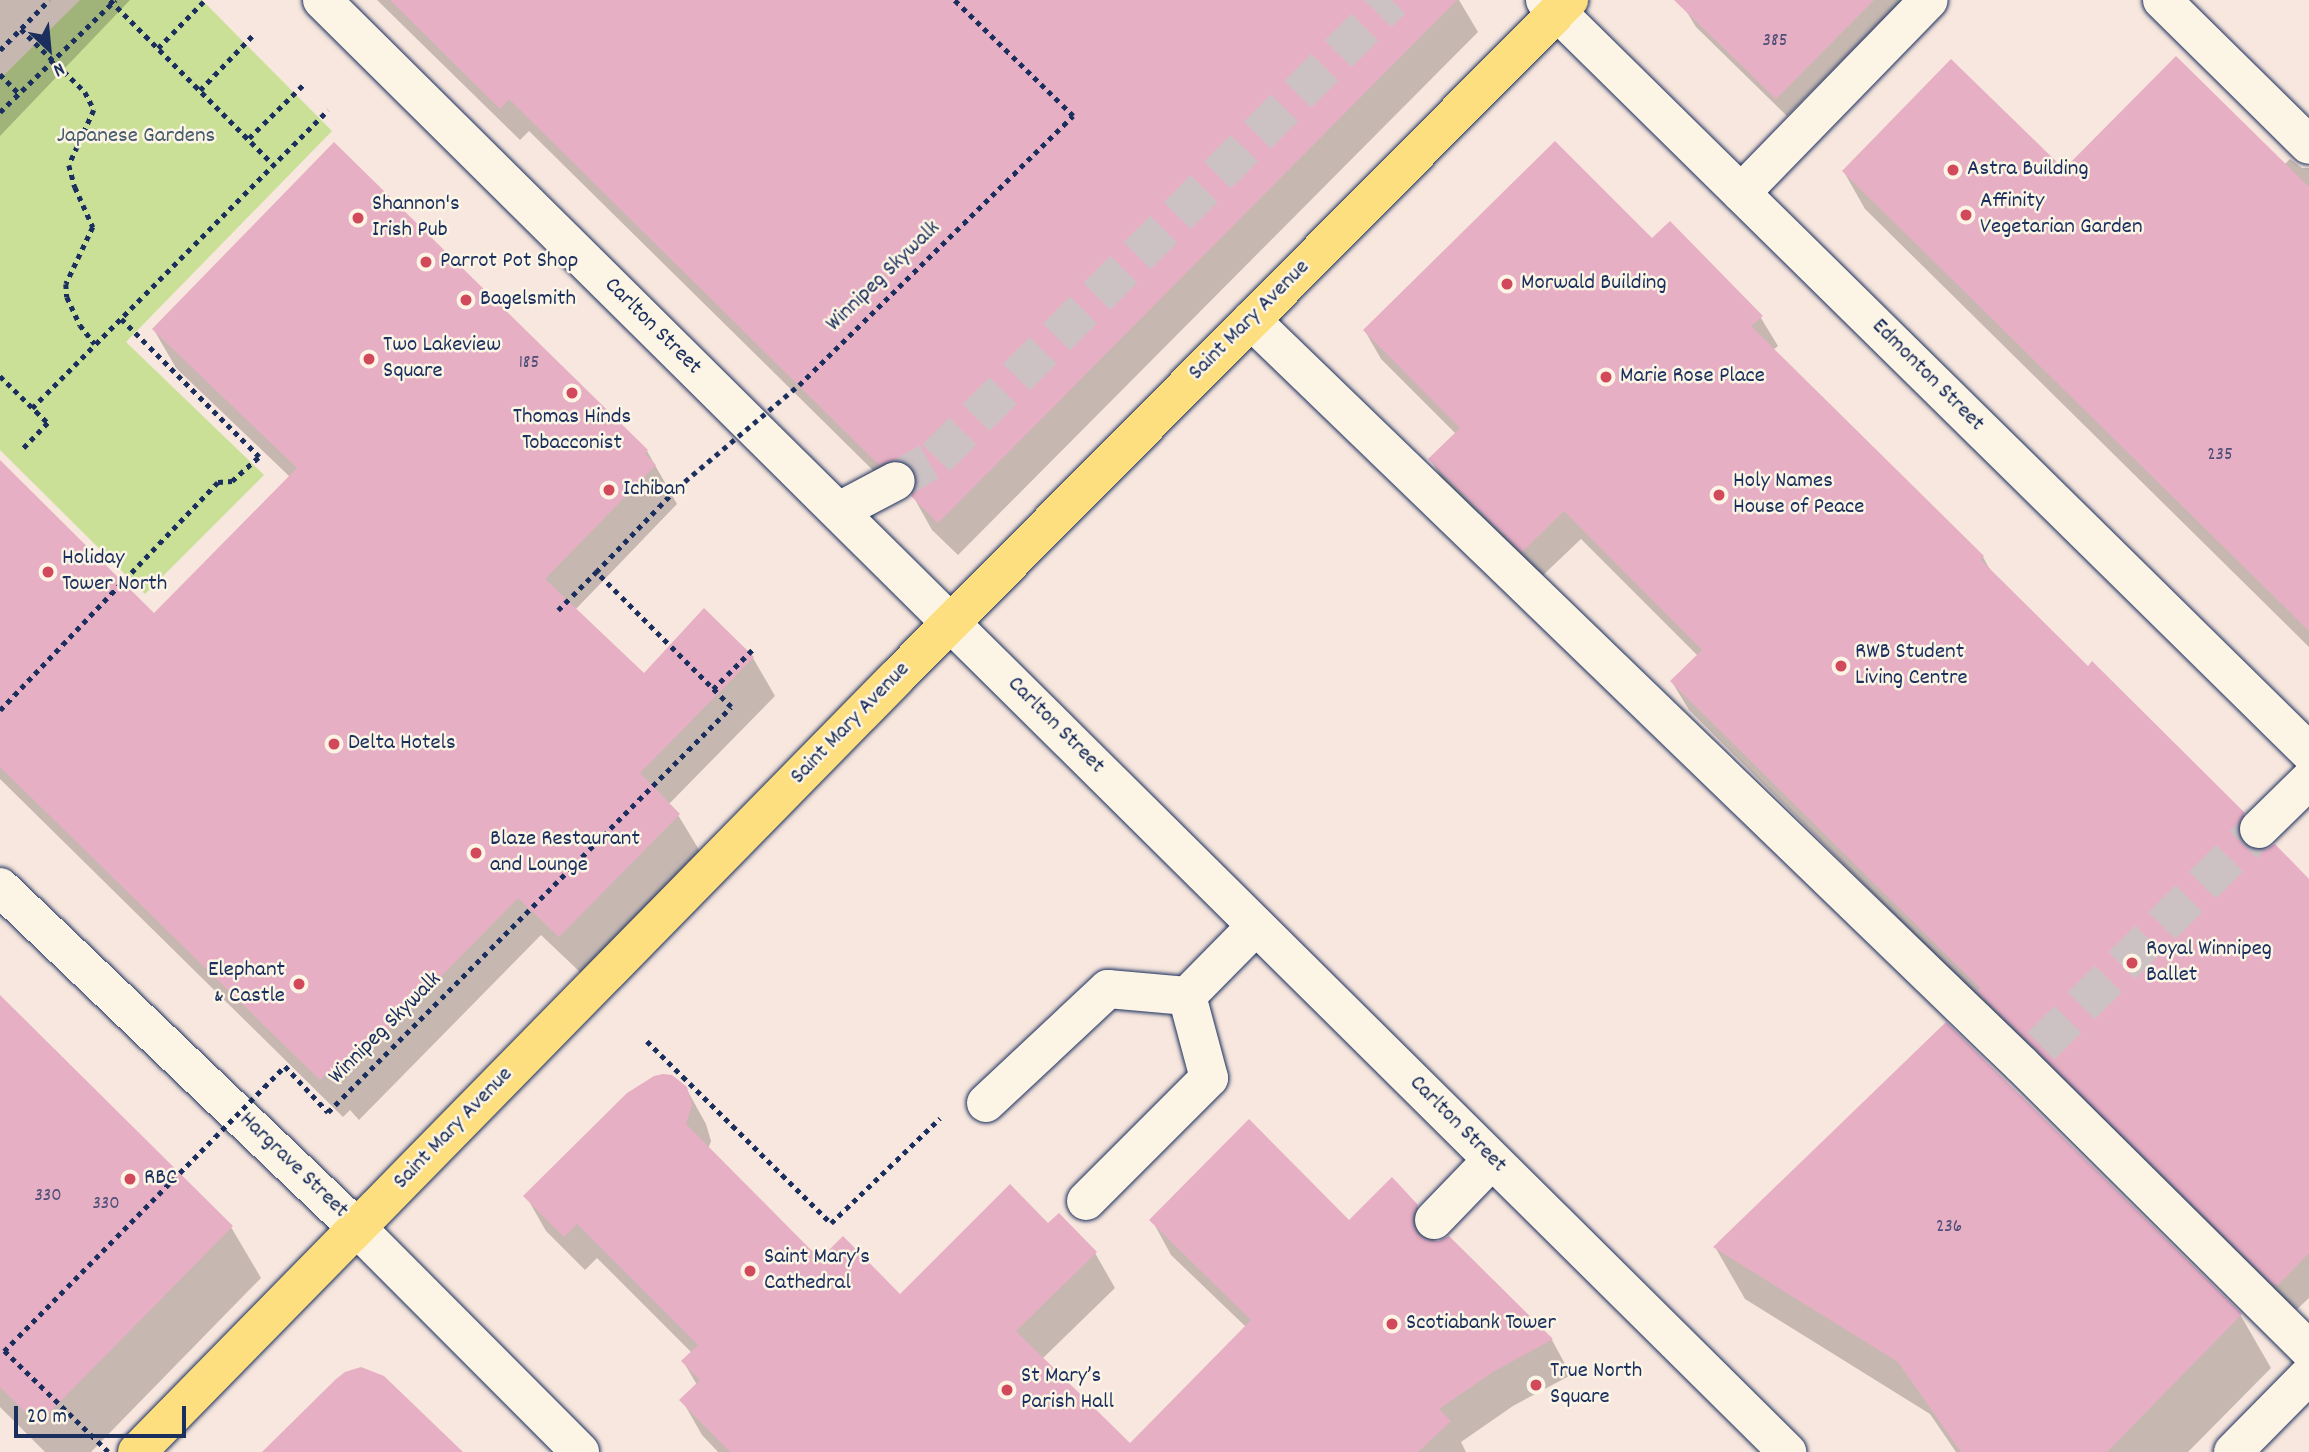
<!DOCTYPE html>
<meta charset="utf-8">
<style>
body{margin:0}
#map{position:relative;width:2309px;height:1452px;overflow:hidden;background:#f8e7de;font-family:Dekko,sans-serif}
div>[style]{position:absolute}
[style*='--x']{left:calc(var(--x)*1px);top:calc(var(--y)*1px);width:calc(var(--w)*1px);rotate:calc(var(--a)*1deg)}
.green>*{inset:0;background:#c9e096}
.shadow>*{inset:0;background:#0003}
.building>*{inset:0;background:#e7afc4}
.minor-tunnel>*{height:38px;margin-top:-19px;transform-origin:0;background:repeating-linear-gradient(90deg,#ccc2c4 0 38px,transparent 0 57px)}
.path>*{height:4.5px;margin-top:-2.25px;transform-origin:0;background:repeating-linear-gradient(90deg,#1b2f5e 0 5px,transparent 0 10px)}
.roads{filter:drop-shadow(0 0 2px #1b2f5e) drop-shadow(0 0 2px #1b2f5e)}
.minor>*{height:38px;margin:-19px;padding:0 19px;transform-origin:19px;border-radius:19px;background:#fcf5e5}
.major>*{height:38px;margin:-19px;padding:0 19px;transform-origin:19px;border-radius:19px;background:#fedf80}
.path-bridge>*{height:4.5px;margin-top:-2.25px;transform-origin:0;background:repeating-linear-gradient(90deg,#1b2f5e 0 5px,transparent 0 10px)}
.dots>*{width:19px;height:19px;translate:-50% -50%;box-sizing:border-box;border:4px solid #fcf5e5;border-radius:50%}
span{translate:-50% -50%;white-space:nowrap;text-align:center;line-height:1.15;-webkit-text-stroke:5px #fcf5e5;paint-order:stroke}
.number-label{font-size:19px;color:#4e4f78}
.number-label span{-webkit-text-stroke-width:0}
.park-label{font-size:23px;color:#465b6c}
.poi-label{font-size:23px;color:#1b2f5e}
.left{translate:0 -50%;text-align:left}
.right{translate:-100% -50%;text-align:right}
.street-label{font-size:23px;color:#1b2f5e}
.north{position:absolute;left:14px;top:14px;width:70px;height:70px;-webkit-text-stroke:5px #fcf5e5;paint-order:stroke;rotate:154deg;font-size:19px;font-weight:700;line-height:28px;text-align:center;color:#1b2f5e}
.north::after{content:'';display:block;margin:auto;width:24px;height:32px;background:#1b2f5e;clip-path:polygon(50% 0,100% 100%,50% 72%,0 100%)}
.scale{position:absolute;left:14px;top:1406px;width:172px;height:32px;box-sizing:border-box;border:4px solid #1b2f5e;border-top:0;padding-left:9px;font-size:21px;line-height:24px;white-space:nowrap;color:#1b2f5e;-webkit-text-stroke:5px #fcf5e5;paint-order:stroke}
</style>
<div id="map">
<div class="green">
<i style="clip-path:polygon(80px 0,202px 0,332px 131px,126px 342px,264px 475px,145px 594px,0 450px,0 79px)"></i>
</div>
<div class="shadow">
<i style="clip-path:polygon(0 0,130px 0,0 136px)"></i>
<i style="clip-path:polygon(377px 0,1459px 0,1478px 32px,958px 555px,932px 530px,913px 496px,915px 492px,900px 497px,529px 131px,520px 140px)"></i>
<i style="clip-path:polygon(1694px 0,1902px 0,1787px 116px,1696px 27px,1685px 9px)"></i>
<i style="clip-path:polygon(2290px 159px,2302px 168px,2309px 168px,2309px 647px,1865px 209px,1844px 172px,2064px 172px,2284px 165px)"></i>
<i style="clip-path:polygon(1670px 224px,1761px 318px,1778px 346px,1773px 350px,1983px 557px,1993px 575px,2088px 668px,2243px 814px,2260px 842px,2254px 852px,2309px 881px,2309px 1298px,2294px 1312px,1689px 710px,1672px 682px,1698px 656px,1581px 539px,1539px 579px,1447px 488px,1431px 460px,1456px 434px,1381px 359px,1365px 331px,1652px 240px)"></i>
<i style="clip-path:polygon(154px 330px,647px 451px,677px 504px,575px 610px,644px 675px,753px 658px,775px 696px,668px 805px,678px 815px,701px 853px,582px 974px,541px 935px,359px 1120px,350px 1110px,343px 1117px,0 779px,0 463px,154px 615px,290px 477px,176px 368px)"></i>
<i style="clip-path:polygon(0 998px,231px 1227px,261px 1278px,91px 1452px,45px 1452px,0 1407px)"></i>
<i style="clip-path:polygon(1946px 1024px,2241px 1316px,2271px 1368px,2188px 1452px,1956px 1452px,1930px 1414px,1745px 1299px,1715px 1247px)"></i>
<i style="clip-path:polygon(686px 1088px,706px 1124px,711px 1141px,708px 1149px,820px 1262px,900px 1297px,1048px 1226px,1095px 1253px,1115px 1288px,1042px 1359px,1130px 1445px,1246px 1327px,1171px 1255px,1152px 1220px,1349px 1222px,1417px 1206px,1436px 1243px,1449px 1238px,1552px 1340px,1571px 1375px,1513px 1406px,1461px 1442px,1466px 1452px,718px 1452px,702px 1435px,682px 1400px,697px 1385px,683px 1361px,692px 1353px,597px 1258px,585px 1270px,546px 1231px,526px 1196px)"></i>
</div>
<div class="building">
<i style="clip-path:polygon(390px 0,1457px 0,938px 523px,911px 496px,918px 481px,916px 471px,908px 463px,896px 459px,879px 465px,509px 99px,500px 109px)"></i>
<i style="clip-path:polygon(1674px 0,1874px 0,1776px 99px)"></i>
<i style="clip-path:polygon(2176px 56px,2309px 187px,2309px 631px,1842px 171px,1951px 59px,2064px 169px)"></i>
<i style="clip-path:polygon(1555px 141px,1652px 238px,1670px 221px,1763px 316px,1751px 326px,1984px 556px,1981px 560px,2088px 666px,2092px 661px,2245px 813px,2238px 824px,2238px 834px,2243px 844px,2254px 850px,2265px 850px,2275px 844px,2309px 879px,2309px 1253px,2278px 1285px,2273px 1284px,1977px 991px,1980px 988px,1670px 681px,1702px 650px,1564px 511px,1522px 552px,1428px 459px,1460px 428px,1363px 330px)"></i>
<i style="clip-path:polygon(334px 142px,648px 450px,645px 454px,656px 465px,545px 579px,644px 673px,704px 608px,754px 657px,640px 773px,680px 814px,559px 937px,518px 898px,337px 1082px,327px 1073px,320px 1080px,0 767px,0 460px,154px 613px,297px 468px,152px 329px)"></i>
<i style="clip-path:polygon(0 995px,233px 1226px,38px 1424px,0 1387px)"></i>
<i style="clip-path:polygon(1946px 1022px,2242px 1314px,2107px 1452px,1961px 1452px,1898px 1362px,1713px 1247px)"></i>
<i style="clip-path:polygon(663px 1074px,672px 1075px,687px 1087px,692px 1105px,686px 1124px,820px 1259px,843px 1236px,900px 1294px,1010px 1184px,1048px 1223px,1059px 1213px,1097px 1252px,1016px 1331px,1130px 1443px,1251px 1320px,1149px 1220px,1249px 1119px,1349px 1220px,1392px 1177px,1418px 1205px,1413px 1215px,1413px 1225px,1418px 1235px,1429px 1241px,1439px 1241px,1449px 1236px,1553px 1339px,1493px 1372px,1439px 1409px,1451px 1421px,1418px 1452px,730px 1452px,679px 1400px,700px 1380px,681px 1361px,698px 1345px,577px 1224px,564px 1237px,523px 1196px,627px 1093px,654px 1076px)"></i>
<i style="clip-path:polygon(361px 1367px,384px 1376px,463px 1452px,262px 1452px,336px 1379px,345px 1372px)"></i>
</div>
<div class="minor-tunnel">
<i style="--x:896;--y:481;--w:46;--a:-29.9"></i>
<i style="--x:936;--y:458;--w:646;--a:-45.13"></i>
<i style="--x:2041;--y:1046;--w:308;--a:-44.9"></i>
</div>
<div class="path">
<i style="--x:110;--y:0;--w:233;--a:45.2"></i>
<i style="--x:21;--y:29;--w:90;--a:44.5"></i>
<i style="--x:85;--y:92;--w:20;--a:63"></i>
<i style="--x:94;--y:110;--w:60;--a:114.4"></i>
<i style="--x:69;--y:165;--w:23;--a:75"></i>
<i style="--x:75;--y:187;--w:44;--a:65.8"></i>
<i style="--x:93;--y:227;--w:63;--a:115.3"></i>
<i style="--x:66;--y:284;--w:13;--a:86"></i>
<i style="--x:67;--y:297;--w:31;--a:65"></i>
<i style="--x:80;--y:325;--w:24;--a:52"></i>
<i style="--x:158;--y:48;--w:67;--a:-45.6"></i>
<i style="--x:0;--y:50;--w:70;--a:-45.6"></i>
<i style="--x:0;--y:74;--w:28;--a:46"></i>
<i style="--x:200;--y:90;--w:76;--a:-46.1"></i>
<i style="--x:0;--y:112;--w:161;--a:-44.2"></i>
<i style="--x:249;--y:138;--w:76;--a:-44.5"></i>
<i style="--x:0;--y:376;--w:67;--a:44.4"></i>
<i style="--x:48;--y:423;--w:35;--a:134"></i>
<i style="--x:799;--y:385;--w:384;--a:-44.5"></i>
<i style="--x:1073;--y:116;--w:166;--a:-135.7"></i>
<i style="--x:32;--y:408;--w:420;--a:-45.2"></i>
<i style="--x:558;--y:610;--w:54;--a:-45"></i>
<i style="--x:713;--y:689;--w:57;--a:-45"></i>
<i style="--x:0;--y:710;--w:315;--a:-46.3"></i>
<i style="--x:218;--y:482;--w:14;--a:-4"></i>
<i style="--x:232;--y:481;--w:36;--a:-42"></i>
<i style="--x:259;--y:457;--w:195;--a:-135"></i>
<i style="--x:647;--y:1041;--w:259;--a:44.7"></i>
<i style="--x:831;--y:1223;--w:151;--a:-43.9"></i>
</div>
<div class="roads">
<div class="minor">
<i style="--x:322;--y:0;--w:2063;--a:44.74"></i>
<i style="--x:1545;--y:0;--w:1072;--a:44.55"></i>
<i style="--x:2162;--y:0;--w:206;--a:44.6"></i>
<i style="--x:1741;--y:193;--w:269;--a:-45.8"></i>
<i style="--x:1251;--y:320;--w:1072;--a:44.02"></i>
<i style="--x:2022;--y:1065;--w:404;--a:44.8"></i>
<i style="--x:839;--y:511;--w:64;--a:-27.8"></i>
<i style="--x:2259;--y:829;--w:70;--a:-44.4"></i>
<i style="--x:0;--y:887;--w:494;--a:43.7"></i>
<i style="--x:357;--y:1228;--w:316;--a:45.1"></i>
<i style="--x:986;--y:1103;--w:167;--a:-43.1"></i>
<i style="--x:1108;--y:989;--w:79;--a:5.1"></i>
<i style="--x:1187;--y:996;--w:98;--a:-45.4"></i>
<i style="--x:1086;--y:1201;--w:174;--a:-45"></i>
<i style="--x:1209;--y:1078;--w:85;--a:-105"></i>
<i style="--x:1434;--y:1220;--w:83;--a:-46"></i>
<i style="--x:2233;--y:1452;--w:108;--a:-45.4"></i>
</div>
<div class="major">
<i style="--x:137;--y:1452;--w:1085;--a:-45.56"></i>
<i style="--x:897;--y:677;--w:954;--a:-45.21"></i>
</div>
</div>
<div class="path-bridge">
<i style="--x:108;--y:1452;--w:145;--a:-135.8"></i>
<i style="--x:4;--y:1351;--w:400;--a:-45.4"></i>
<i style="--x:285;--y:1066;--w:63;--a:46.9"></i>
<i style="--x:328;--y:1112;--w:571;--a:-45.14"></i>
<i style="--x:731;--y:707;--w:191;--a:-135"></i>
<i style="--x:596;--y:572;--w:117;--a:-46"></i>
<i style="--x:677;--y:488;--w:160;--a:-40.2"></i>
</div>
<div class="dots">
<i style="left:1953px;top:170px;background:#d1495b"></i>
<i style="left:1966px;top:215px;background:#d1495b"></i>
<i style="left:358px;top:218px;background:#d1495b"></i>
<i style="left:426px;top:262px;background:#d1495b"></i>
<i style="left:1507px;top:284px;background:#d1495b"></i>
<i style="left:466px;top:300px;background:#d1495b"></i>
<i style="left:369px;top:359px;background:#d1495b"></i>
<i style="left:1606px;top:377px;background:#d1495b"></i>
<i style="left:572px;top:393px;background:#d1495b"></i>
<i style="left:609px;top:490px;background:#d1495b"></i>
<i style="left:1719px;top:495px;background:#d1495b"></i>
<i style="left:48px;top:572px;background:#d1495b"></i>
<i style="left:1841px;top:666px;background:#d1495b"></i>
<i style="left:334px;top:744px;background:#d1495b"></i>
<i style="left:476px;top:853px;background:#d1495b"></i>
<i style="left:2132px;top:963px;background:#d1495b"></i>
<i style="left:299px;top:984px;background:#d1495b"></i>
<i style="left:130px;top:1179px;background:#d1495b"></i>
<i style="left:750px;top:1271px;background:#d1495b"></i>
<i style="left:1392px;top:1324px;background:#d1495b"></i>
<i style="left:1536px;top:1385px;background:#d1495b"></i>
<i style="left:1007px;top:1390px;background:#d1495b"></i>
</div>
<div class="number-label">
<span style="left:1775px;top:42px">385</span>
<span style="left:529px;top:364px">185</span>
<span style="left:2220px;top:456px">235</span>
<span style="left:48px;top:1197px">330</span>
<span style="left:106px;top:1205px">330</span>
<span style="left:1949px;top:1228px">236</span>
</div>
<div class="park-label">
<span style="left:136px;top:137px">Japanese Gardens</span>
</div>
<div class="poi-label">
<span class="left" style="left:1967px;top:170px">Astra Building</span>
<span class="left" style="left:1980px;top:215px">Affinity<br>Vegetarian Garden</span>
<span class="left" style="left:372px;top:218px">Shannon's<br>Irish Pub</span>
<span class="left" style="left:440px;top:262px">Parrot Pot Shop</span>
<span class="left" style="left:1521px;top:284px">Morwald Building</span>
<span class="left" style="left:480px;top:300px">Bagelsmith</span>
<span class="left" style="left:383px;top:359px">Two Lakeview<br>Square</span>
<span class="left" style="left:1620px;top:377px">Marie Rose Place</span>
<span style="left:572px;top:431px">Thomas Hinds<br>Tobacconist</span>
<span class="left" style="left:1733px;top:495px">Holy Names<br>House of Peace</span>
<span class="left" style="left:623px;top:490px">Ichiban</span>
<span class="left" style="left:62px;top:572px">Holiday<br>Tower North</span>
<span class="left" style="left:1855px;top:666px">RWB Student<br>Living Centre</span>
<span class="left" style="left:348px;top:744px">Delta Hotels</span>
<span class="left" style="left:490px;top:853px">Blaze Restaurant<br>and Lounge</span>
<span class="left" style="left:2146px;top:963px">Royal Winnipeg<br>Ballet</span>
<span class="right" style="left:285px;top:984px">Elephant<br>&amp; Castle</span>
<span class="left" style="left:144px;top:1179px">RBC</span>
<span class="left" style="left:764px;top:1271px">Saint Mary’s<br>Cathedral</span>
<span class="left" style="left:1406px;top:1324px">Scotiabank Tower</span>
<span class="left" style="left:1550px;top:1385px">True North<br>Square</span>
<span class="left" style="left:1021px;top:1390px">St Mary’s<br>Parish Hall</span>
</div>
<div class="street-label">
<span style="left:884px;top:277px;rotate:-44deg">Winnipeg Skywalk</span>
<span style="left:1250px;top:321px;rotate:-45deg">Saint Mary Avenue</span>
<span style="left:652px;top:327px;rotate:45deg">Carlton Street</span>
<span style="left:1927px;top:376px;rotate:45deg">Edmonton Street</span>
<span style="left:851px;top:724px;rotate:-46deg">Saint Mary Avenue</span>
<span style="left:1055px;top:726px;rotate:45deg">Carlton Street</span>
<span style="left:386px;top:1029px;rotate:-45deg">Winnipeg Skywalk</span>
<span style="left:1457px;top:1125px;rotate:45deg">Carlton Street</span>
<span style="left:454px;top:1129px;rotate:-46deg">Saint Mary Avenue</span>
<span style="left:293px;top:1166px;rotate:44deg">Hargrave Street</span>
</div>
<div class="north">N</div>
<div class="scale">20 m</div>
</div>
